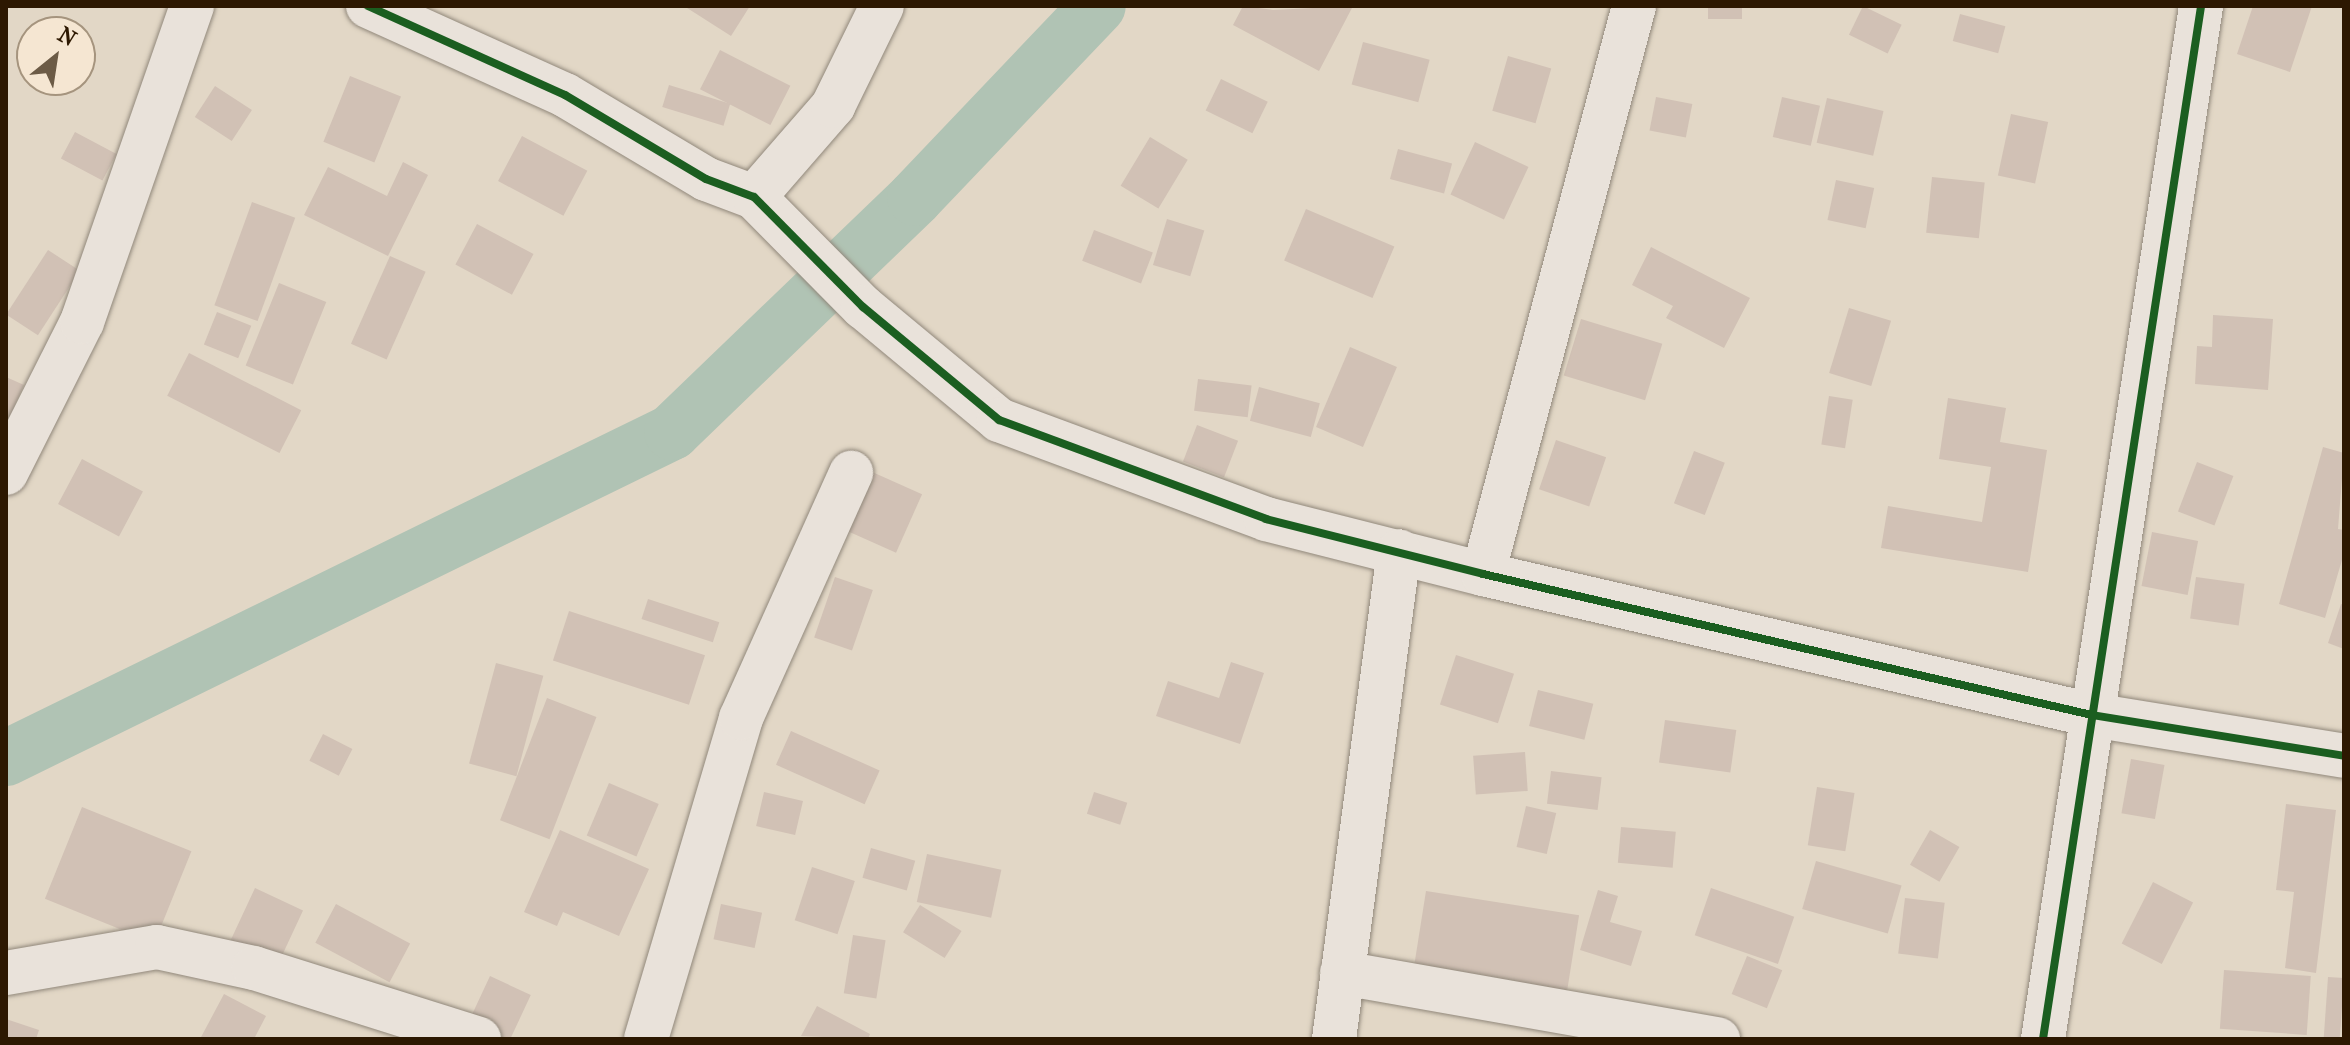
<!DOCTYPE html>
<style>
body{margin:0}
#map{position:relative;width:2350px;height:1045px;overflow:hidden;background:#e2d7c6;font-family:"IM FELL French Canon",serif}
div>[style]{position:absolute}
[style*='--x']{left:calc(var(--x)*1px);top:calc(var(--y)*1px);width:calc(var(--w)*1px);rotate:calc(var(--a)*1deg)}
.canal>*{height:56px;margin:-28px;padding:0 28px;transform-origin:28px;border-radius:28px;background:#b0c3b4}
.building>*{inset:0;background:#d1c1b5;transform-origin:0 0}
.roads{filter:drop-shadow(0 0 2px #91887b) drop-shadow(0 0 2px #91887b)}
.minor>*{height:44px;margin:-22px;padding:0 22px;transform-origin:22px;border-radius:22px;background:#e9e2da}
.cycleway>*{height:8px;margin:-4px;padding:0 4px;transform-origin:4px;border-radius:4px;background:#1b5e20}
span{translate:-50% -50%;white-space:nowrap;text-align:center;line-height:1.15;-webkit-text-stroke:7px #f5e6d2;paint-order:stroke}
.frame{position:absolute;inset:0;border:8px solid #2d1801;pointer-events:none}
.north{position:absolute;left:16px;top:16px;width:80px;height:80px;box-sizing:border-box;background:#f5e6d2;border:2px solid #a5947e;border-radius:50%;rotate:30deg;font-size:22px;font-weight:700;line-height:32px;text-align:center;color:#2d1801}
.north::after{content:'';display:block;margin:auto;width:28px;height:36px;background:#6c5b46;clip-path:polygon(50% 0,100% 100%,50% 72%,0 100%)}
</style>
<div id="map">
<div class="canal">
<i style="--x:6;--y:758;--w:742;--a:-26.08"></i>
<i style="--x:672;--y:432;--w:337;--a:-43.9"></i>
<i style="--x:915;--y:198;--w:265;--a:-46.4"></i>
</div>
<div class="building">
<i style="clip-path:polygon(684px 6px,750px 6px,731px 36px)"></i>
<i style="clip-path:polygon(1243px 6px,1273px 10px,1353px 6px,1319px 71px,1233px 25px)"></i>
<i style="left:1708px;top:6px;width:34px;height:13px"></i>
<i style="left:1863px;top:6px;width:43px;height:32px;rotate:26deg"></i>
<i style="clip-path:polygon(2253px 6px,2312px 6px,2290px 72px,2237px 54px)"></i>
<i style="left:1960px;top:14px;width:47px;height:28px;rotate:15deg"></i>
<i style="left:1363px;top:42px;width:69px;height:44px;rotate:15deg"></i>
<i style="left:720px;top:50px;width:79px;height:44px;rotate:27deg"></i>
<i style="left:1508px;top:56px;width:45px;height:57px;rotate:16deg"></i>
<i style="left:350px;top:76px;width:55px;height:71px;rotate:22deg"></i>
<i style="left:1221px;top:79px;width:52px;height:35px;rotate:26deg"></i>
<i style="left:669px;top:85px;width:64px;height:23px;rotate:17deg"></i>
<i style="left:215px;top:86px;width:44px;height:37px;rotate:33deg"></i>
<i style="left:1656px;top:97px;width:37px;height:34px;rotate:11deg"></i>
<i style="left:1782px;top:97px;width:39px;height:41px;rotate:13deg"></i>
<i style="left:1827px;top:98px;width:58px;height:46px;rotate:13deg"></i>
<i style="left:2011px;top:114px;width:38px;height:63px;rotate:12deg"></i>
<i style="left:75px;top:132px;width:47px;height:30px;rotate:28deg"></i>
<i style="left:522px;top:136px;width:74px;height:51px;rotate:28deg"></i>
<i style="left:1150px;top:137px;width:44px;height:57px;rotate:31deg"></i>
<i style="left:1475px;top:142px;width:59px;height:58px;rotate:25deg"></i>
<i style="left:1398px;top:149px;width:56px;height:31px;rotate:15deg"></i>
<i style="clip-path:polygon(403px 162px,428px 175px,388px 256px,304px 215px,328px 167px,387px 196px)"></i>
<i style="left:1932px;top:177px;width:53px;height:56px;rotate:6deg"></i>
<i style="left:1836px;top:180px;width:39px;height:41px;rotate:12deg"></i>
<i style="left:252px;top:202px;width:46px;height:110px;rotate:20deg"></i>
<i style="left:1306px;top:209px;width:96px;height:56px;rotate:23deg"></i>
<i style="left:1167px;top:219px;width:39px;height:48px;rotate:17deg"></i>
<i style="left:477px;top:224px;width:64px;height:46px;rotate:28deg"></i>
<i style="left:1094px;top:230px;width:63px;height:33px;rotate:21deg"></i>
<i style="clip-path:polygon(1651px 247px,1750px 298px,1724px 348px,1666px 318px,1673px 306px,1632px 285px)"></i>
<i style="left:48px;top:250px;width:38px;height:77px;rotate:33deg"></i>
<i style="left:390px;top:256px;width:39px;height:96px;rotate:24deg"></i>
<i style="left:279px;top:283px;width:51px;height:89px;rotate:22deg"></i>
<i style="left:1849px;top:308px;width:44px;height:68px;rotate:17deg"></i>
<i style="left:217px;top:312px;width:37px;height:35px;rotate:22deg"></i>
<i style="clip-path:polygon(2213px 315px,2273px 319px,2268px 390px,2195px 384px,2197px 346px,2212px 347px)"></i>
<i style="left:1581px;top:319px;width:85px;height:59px;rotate:17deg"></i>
<i style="left:1350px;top:347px;width:51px;height:87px;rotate:23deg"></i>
<i style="left:189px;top:353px;width:126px;height:48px;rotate:27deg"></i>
<i style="clip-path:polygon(6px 377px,24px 385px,6px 426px)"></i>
<i style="left:1198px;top:379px;width:54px;height:32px;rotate:7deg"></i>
<i style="left:1259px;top:387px;width:63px;height:35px;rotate:15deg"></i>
<i style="left:1829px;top:396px;width:24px;height:49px;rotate:9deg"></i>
<i style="clip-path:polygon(1948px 398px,2006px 408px,2000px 442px,2047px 450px,2028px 572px,1881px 548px,1888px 506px,1982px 522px,1991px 467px,1939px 459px)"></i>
<i style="left:1197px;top:425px;width:44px;height:39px;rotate:21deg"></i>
<i style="left:1556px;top:440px;width:53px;height:52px;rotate:19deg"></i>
<i style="clip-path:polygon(2323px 447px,2344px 453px,2338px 529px,2344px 530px,2344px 553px,2325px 618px,2279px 604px)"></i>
<i style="left:1694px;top:451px;width:33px;height:56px;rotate:21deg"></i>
<i style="left:82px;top:459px;width:69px;height:51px;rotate:28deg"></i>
<i style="left:2197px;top:462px;width:39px;height:53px;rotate:21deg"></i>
<i style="left:870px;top:471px;width:57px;height:64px;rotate:24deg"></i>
<i style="left:2152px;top:532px;width:47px;height:55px;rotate:11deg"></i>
<i style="left:835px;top:577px;width:40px;height:64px;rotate:19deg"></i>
<i style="left:2196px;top:577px;width:49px;height:42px;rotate:8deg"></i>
<i style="left:648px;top:599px;width:75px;height:21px;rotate:18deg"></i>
<i style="clip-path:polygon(2341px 604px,2344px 605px,2344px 649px,2328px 643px)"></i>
<i style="left:569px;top:611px;width:143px;height:52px;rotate:18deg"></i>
<i style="left:1456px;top:655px;width:61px;height:52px;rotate:18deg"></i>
<i style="clip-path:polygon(1231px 662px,1264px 673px,1240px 744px,1156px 716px,1168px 681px,1219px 698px)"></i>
<i style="left:496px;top:663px;width:49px;height:104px;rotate:15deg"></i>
<i style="left:1538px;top:690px;width:57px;height:37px;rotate:14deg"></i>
<i style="left:547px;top:698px;width:53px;height:131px;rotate:21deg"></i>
<i style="left:1665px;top:720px;width:72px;height:43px;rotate:8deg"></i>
<i style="left:791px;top:731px;width:97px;height:37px;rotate:24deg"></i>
<i style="left:323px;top:734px;width:33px;height:30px;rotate:27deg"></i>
<i style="left:1525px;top:752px;width:39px;height:52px;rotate:86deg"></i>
<i style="left:2131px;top:759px;width:34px;height:55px;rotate:10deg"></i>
<i style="left:1551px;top:771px;width:51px;height:33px;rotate:7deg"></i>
<i style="left:609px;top:783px;width:54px;height:57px;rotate:23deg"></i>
<i style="left:1817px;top:787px;width:38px;height:59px;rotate:9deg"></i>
<i style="left:764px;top:792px;width:40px;height:35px;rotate:13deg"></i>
<i style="left:1094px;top:792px;width:35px;height:23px;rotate:18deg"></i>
<i style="clip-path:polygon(2286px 804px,2336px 810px,2316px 973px,2285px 968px,2294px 892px,2276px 890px)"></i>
<i style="left:1526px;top:806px;width:31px;height:42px;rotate:13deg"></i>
<i style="left:82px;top:807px;width:118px;height:99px;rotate:22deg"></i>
<i style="left:1621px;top:827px;width:55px;height:36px;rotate:5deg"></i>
<i style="clip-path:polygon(560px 830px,649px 869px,619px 936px,563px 912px,557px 926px,524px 912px)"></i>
<i style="left:1930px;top:830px;width:34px;height:40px;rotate:30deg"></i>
<i style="left:871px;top:848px;width:46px;height:31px;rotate:16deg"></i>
<i style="left:927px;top:854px;width:76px;height:49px;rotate:12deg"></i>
<i style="left:1816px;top:861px;width:89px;height:50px;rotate:16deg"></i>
<i style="left:812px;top:867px;width:45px;height:56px;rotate:18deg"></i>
<i style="left:2153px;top:882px;width:45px;height:69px;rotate:27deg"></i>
<i style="left:255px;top:888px;width:53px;height:64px;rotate:25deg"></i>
<i style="left:1711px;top:888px;width:88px;height:50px;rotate:19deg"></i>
<i style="clip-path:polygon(1598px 890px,1618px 896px,1610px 922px,1642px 931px,1631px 966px,1580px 950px)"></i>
<i style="left:1426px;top:891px;width:155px;height:101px;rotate:9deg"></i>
<i style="left:1905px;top:898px;width:40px;height:56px;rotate:7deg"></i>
<i style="left:336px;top:904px;width:84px;height:44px;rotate:28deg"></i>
<i style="left:721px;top:904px;width:42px;height:36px;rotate:12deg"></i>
<i style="left:920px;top:905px;width:49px;height:32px;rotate:32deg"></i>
<i style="left:853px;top:935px;width:33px;height:59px;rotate:9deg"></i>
<i style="left:1747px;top:956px;width:38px;height:41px;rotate:22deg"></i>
<i style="left:2224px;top:970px;width:87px;height:59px;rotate:4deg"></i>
<i style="left:490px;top:976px;width:45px;height:53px;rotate:25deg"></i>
<i style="left:2328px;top:977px;width:16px;height:62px;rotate:4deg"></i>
<i style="clip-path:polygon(224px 994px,266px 1016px,254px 1039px,200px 1039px)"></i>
<i style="clip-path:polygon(817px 1006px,870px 1034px,868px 1039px,801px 1036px)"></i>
<i style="clip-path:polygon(6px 1019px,39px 1030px,36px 1039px,6px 1039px)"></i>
</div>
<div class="roads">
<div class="minor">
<i style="--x:368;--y:6;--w:216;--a:24.3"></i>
<i style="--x:565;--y:95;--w:164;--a:30.8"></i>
<i style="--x:706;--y:179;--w:51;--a:20.6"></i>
<i style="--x:754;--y:197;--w:155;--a:45.3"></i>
<i style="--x:863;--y:307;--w:177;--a:39.7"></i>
<i style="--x:999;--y:420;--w:285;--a:20.3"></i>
<i style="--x:1266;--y:519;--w:224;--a:14.2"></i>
<i style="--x:1483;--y:574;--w:625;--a:13.04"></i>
<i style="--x:2092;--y:715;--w:255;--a:9.2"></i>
<i style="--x:754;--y:197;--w:121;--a:-49"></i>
<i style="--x:833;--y:106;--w:111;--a:-63.9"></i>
<i style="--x:6;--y:473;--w:169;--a:-63.3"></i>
<i style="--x:82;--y:322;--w:335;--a:-70.8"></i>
<i style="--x:1483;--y:574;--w:588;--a:-75.11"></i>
<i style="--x:6;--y:973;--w:153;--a:-9.8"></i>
<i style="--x:157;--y:947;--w:99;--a:12.2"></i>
<i style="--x:254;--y:968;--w:236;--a:17.5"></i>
<i style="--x:1342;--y:973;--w:382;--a:10"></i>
<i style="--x:646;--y:1039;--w:335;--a:-73.5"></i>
<i style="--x:741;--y:718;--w:269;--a:-65.8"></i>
<i style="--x:1334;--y:1039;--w:492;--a:-82.4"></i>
<i style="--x:2043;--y:1039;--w:1045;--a:-81.3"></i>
</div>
</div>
<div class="cycleway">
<i style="--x:368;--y:6;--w:216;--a:24.3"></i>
<i style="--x:565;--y:95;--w:164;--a:30.8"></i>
<i style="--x:706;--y:179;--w:51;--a:20.6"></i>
<i style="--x:754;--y:197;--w:155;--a:45.3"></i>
<i style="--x:863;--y:307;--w:177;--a:39.7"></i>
<i style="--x:999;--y:420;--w:285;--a:20.3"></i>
<i style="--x:1266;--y:519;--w:224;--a:14.2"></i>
<i style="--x:1483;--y:574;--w:625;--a:13.04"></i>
<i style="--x:2092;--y:715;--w:255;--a:9.2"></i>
<i style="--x:2043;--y:1039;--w:1045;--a:-81.3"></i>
</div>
<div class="frame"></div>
<div class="north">N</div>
</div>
